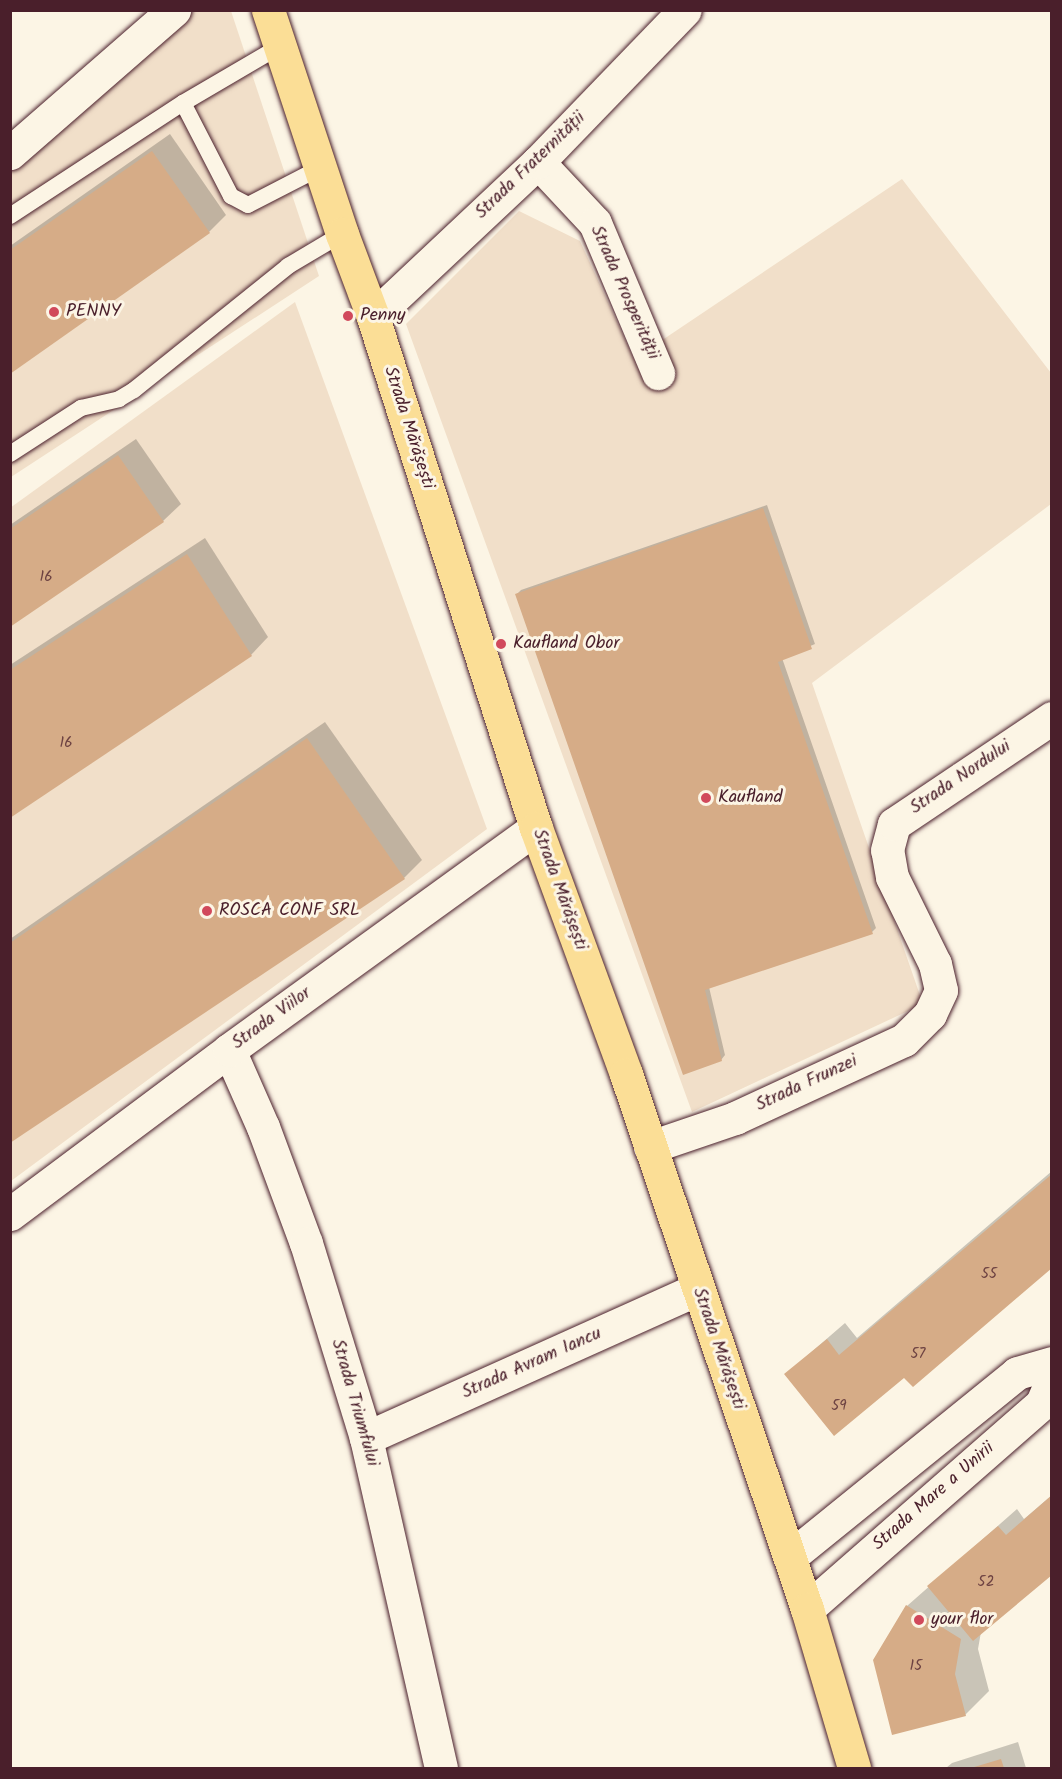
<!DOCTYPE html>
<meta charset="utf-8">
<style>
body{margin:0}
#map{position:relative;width:1062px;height:1779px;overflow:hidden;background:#fcf5e5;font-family:Kalam,sans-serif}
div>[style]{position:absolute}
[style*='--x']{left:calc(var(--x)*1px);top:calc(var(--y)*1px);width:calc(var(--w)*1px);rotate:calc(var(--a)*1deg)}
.built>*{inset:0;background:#f1dfc9}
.shadow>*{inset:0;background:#0003}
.building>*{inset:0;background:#d6ac87}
.roads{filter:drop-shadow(0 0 2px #4a1f2b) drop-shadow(0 0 2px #4a1f2b)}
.lane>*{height:16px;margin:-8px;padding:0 8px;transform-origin:8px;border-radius:8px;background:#fcf5e5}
.street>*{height:33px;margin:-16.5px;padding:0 16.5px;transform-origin:16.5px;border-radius:16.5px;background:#fcf5e5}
.secondary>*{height:33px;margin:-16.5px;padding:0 16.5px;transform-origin:16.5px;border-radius:16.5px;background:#fcf5e5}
.primary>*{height:33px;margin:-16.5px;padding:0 16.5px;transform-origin:16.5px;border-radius:16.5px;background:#fbde96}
.dots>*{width:16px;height:16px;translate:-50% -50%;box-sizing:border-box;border:3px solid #fcf5e5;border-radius:50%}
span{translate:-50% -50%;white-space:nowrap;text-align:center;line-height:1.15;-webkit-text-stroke:6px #fcf5e5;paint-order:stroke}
.number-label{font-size:15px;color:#6d4242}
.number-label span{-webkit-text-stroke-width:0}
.street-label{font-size:18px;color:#4a1f2b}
.poi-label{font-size:18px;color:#4a1f2b}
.left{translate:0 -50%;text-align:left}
.frame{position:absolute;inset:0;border:12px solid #4a1f2b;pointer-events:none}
</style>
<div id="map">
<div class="built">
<i style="clip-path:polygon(194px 11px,231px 11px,319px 276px,11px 477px,10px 163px)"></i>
<i style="clip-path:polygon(902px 179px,1051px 373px,1051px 504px,812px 683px,923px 1004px,692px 1112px,406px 324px,519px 211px,580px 241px,634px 359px)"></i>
<i style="clip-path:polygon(295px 302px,487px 829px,11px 1181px,10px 508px)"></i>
</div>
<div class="shadow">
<i style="clip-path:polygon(170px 134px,226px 215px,209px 232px,10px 372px,10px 246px)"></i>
<i style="clip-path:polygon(136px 439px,181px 504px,163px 521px,10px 626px,10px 525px)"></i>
<i style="clip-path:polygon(767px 505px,815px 644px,782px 658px,876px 928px,872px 932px,709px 987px,725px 1055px,721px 1060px,517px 594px,521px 590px)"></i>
<i style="clip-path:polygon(205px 538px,268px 637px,251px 655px,10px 817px,10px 665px)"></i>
<i style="clip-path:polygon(325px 722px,422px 860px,404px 878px,10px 1141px,10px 939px)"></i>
<i style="clip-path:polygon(1052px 1171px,1052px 1264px,904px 1376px,786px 1374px,845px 1323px,857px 1338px)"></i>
<i style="clip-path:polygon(1052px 1495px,1052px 1572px,981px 1632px,978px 1649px,989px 1691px,965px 1715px,907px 1606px,1017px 1509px,1024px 1519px)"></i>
<i style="clip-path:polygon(1018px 1742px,1026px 1768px,946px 1768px,952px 1763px)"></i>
</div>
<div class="building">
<i style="clip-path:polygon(152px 151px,210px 233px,10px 374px,10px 250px)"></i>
<i style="clip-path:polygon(118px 455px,164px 522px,10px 627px,10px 529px)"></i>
<i style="clip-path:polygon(763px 508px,812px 649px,778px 662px,873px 934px,705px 990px,722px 1061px,683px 1075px,515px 594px)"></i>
<i style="clip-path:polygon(187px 554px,252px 656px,10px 818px,10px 670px)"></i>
<i style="clip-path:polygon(307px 738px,405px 879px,10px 1143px,10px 943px)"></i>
<i style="clip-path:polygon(1052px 1174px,1052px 1268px,913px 1387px,904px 1378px,834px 1436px,784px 1374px,827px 1339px,839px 1355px)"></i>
<i style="clip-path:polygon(1052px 1495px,1052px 1575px,973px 1641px,927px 1586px,998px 1526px,1006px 1535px)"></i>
<i style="clip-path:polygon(906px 1605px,961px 1639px,955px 1674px,966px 1716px,892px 1735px,873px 1660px)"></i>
<i style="clip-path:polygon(1001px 1759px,1004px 1768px,971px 1768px)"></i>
</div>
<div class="roads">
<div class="lane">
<i style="--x:183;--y:103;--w:105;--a:62.7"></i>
<i style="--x:231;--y:196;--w:19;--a:28"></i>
<i style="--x:248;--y:205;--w:81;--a:-27.2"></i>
<i style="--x:10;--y:216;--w:207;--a:-33.2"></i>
<i style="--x:183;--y:103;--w:113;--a:-30.4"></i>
<i style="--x:10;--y:454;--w:85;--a:-32.9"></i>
<i style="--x:81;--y:408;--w:39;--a:-13"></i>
<i style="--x:119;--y:399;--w:17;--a:-31"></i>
<i style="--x:134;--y:390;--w:198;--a:-38.8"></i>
<i style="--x:288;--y:266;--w:63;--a:-30.7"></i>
</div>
<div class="street">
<i style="--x:10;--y:153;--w:218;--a:-41.1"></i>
<i style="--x:538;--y:162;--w:83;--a:46.9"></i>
<i style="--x:595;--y:223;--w:163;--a:67.2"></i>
<i style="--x:373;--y:317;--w:226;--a:-43.2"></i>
<i style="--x:538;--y:162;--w:211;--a:-46"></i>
<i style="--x:229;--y:1050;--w:84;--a:66.2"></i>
<i style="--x:263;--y:1127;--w:124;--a:69.7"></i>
<i style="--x:306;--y:1243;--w:204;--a:72.9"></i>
<i style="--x:366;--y:1438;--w:338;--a:77.2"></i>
<i style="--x:650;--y:1147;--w:90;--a:-18.8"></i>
<i style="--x:735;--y:1118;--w:186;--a:-24.8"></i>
<i style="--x:904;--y:1040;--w:37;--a:-45"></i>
<i style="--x:930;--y:1014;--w:26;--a:-65"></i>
<i style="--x:941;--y:990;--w:27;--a:-103"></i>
<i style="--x:935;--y:964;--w:97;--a:-116.3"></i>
<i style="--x:892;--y:877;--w:27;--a:-100"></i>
<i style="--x:887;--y:850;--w:27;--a:-75"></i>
<i style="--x:894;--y:824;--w:190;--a:-33.9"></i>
<i style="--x:10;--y:1214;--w:274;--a:-36.8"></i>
<i style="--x:229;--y:1050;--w:379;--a:-35.9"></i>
<i style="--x:366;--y:1438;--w:364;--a:-24.2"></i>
</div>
<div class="secondary">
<i style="--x:790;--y:1557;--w:292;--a:-39"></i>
<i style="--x:1017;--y:1373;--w:36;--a:-16"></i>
<i style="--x:807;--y:1609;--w:313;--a:-41.2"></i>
<i style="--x:1042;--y:1403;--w:26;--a:-67"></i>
</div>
<div class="primary">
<i style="--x:268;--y:10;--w:236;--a:71.7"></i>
<i style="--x:342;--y:234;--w:89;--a:69.5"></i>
<i style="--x:373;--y:317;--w:536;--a:72.31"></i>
<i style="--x:536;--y:828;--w:262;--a:69.9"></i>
<i style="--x:626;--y:1074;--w:565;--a:71.31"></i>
<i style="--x:807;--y:1609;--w:166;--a:73.5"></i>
</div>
</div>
<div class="dots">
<i style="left:54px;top:312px;background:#d1495b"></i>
<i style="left:348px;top:316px;background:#d1495b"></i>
<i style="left:501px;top:644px;background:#d1495b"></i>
<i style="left:706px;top:798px;background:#d1495b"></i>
<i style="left:207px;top:911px;background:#d1495b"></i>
<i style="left:919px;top:1620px;background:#d1495b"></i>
</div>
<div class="number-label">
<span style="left:46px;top:578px">16</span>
<span style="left:66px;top:744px">16</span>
<span style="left:989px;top:1275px">55</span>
<span style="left:918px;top:1355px">57</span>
<span style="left:839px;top:1407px">59</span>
<span style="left:986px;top:1583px">52</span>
<span style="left:916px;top:1667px">15</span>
</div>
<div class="street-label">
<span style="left:531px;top:166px;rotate:-44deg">Strada Fraternității</span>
<span style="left:624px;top:293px;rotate:66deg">Strada Prosperității</span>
<span style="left:408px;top:428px;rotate:72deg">Strada Mărășești</span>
<span style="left:961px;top:778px;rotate:-34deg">Strada Nordului</span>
<span style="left:559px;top:890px;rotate:70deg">Strada Mărășești</span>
<span style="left:272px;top:1019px;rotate:-36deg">Strada Viilor</span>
<span style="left:807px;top:1084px;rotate:-25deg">Strada Frunzei</span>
<span style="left:718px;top:1349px;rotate:71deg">Strada Mărășești</span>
<span style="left:532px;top:1364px;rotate:-24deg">Strada Avram Iancu</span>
<span style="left:354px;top:1403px;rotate:74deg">Strada Triumfului</span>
<span style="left:934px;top:1497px;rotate:-41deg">Strada Mare a Unirii</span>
</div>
<div class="poi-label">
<span class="left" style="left:66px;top:312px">PENNY</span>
<span class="left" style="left:360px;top:316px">Penny</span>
<span class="left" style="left:513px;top:644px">Kaufland Obor</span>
<span class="left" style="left:718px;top:798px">Kaufland</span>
<span class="left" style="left:219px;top:911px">ROSCA CONF SRL</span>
<span class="left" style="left:931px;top:1620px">your flor</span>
</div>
<div class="frame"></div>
</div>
